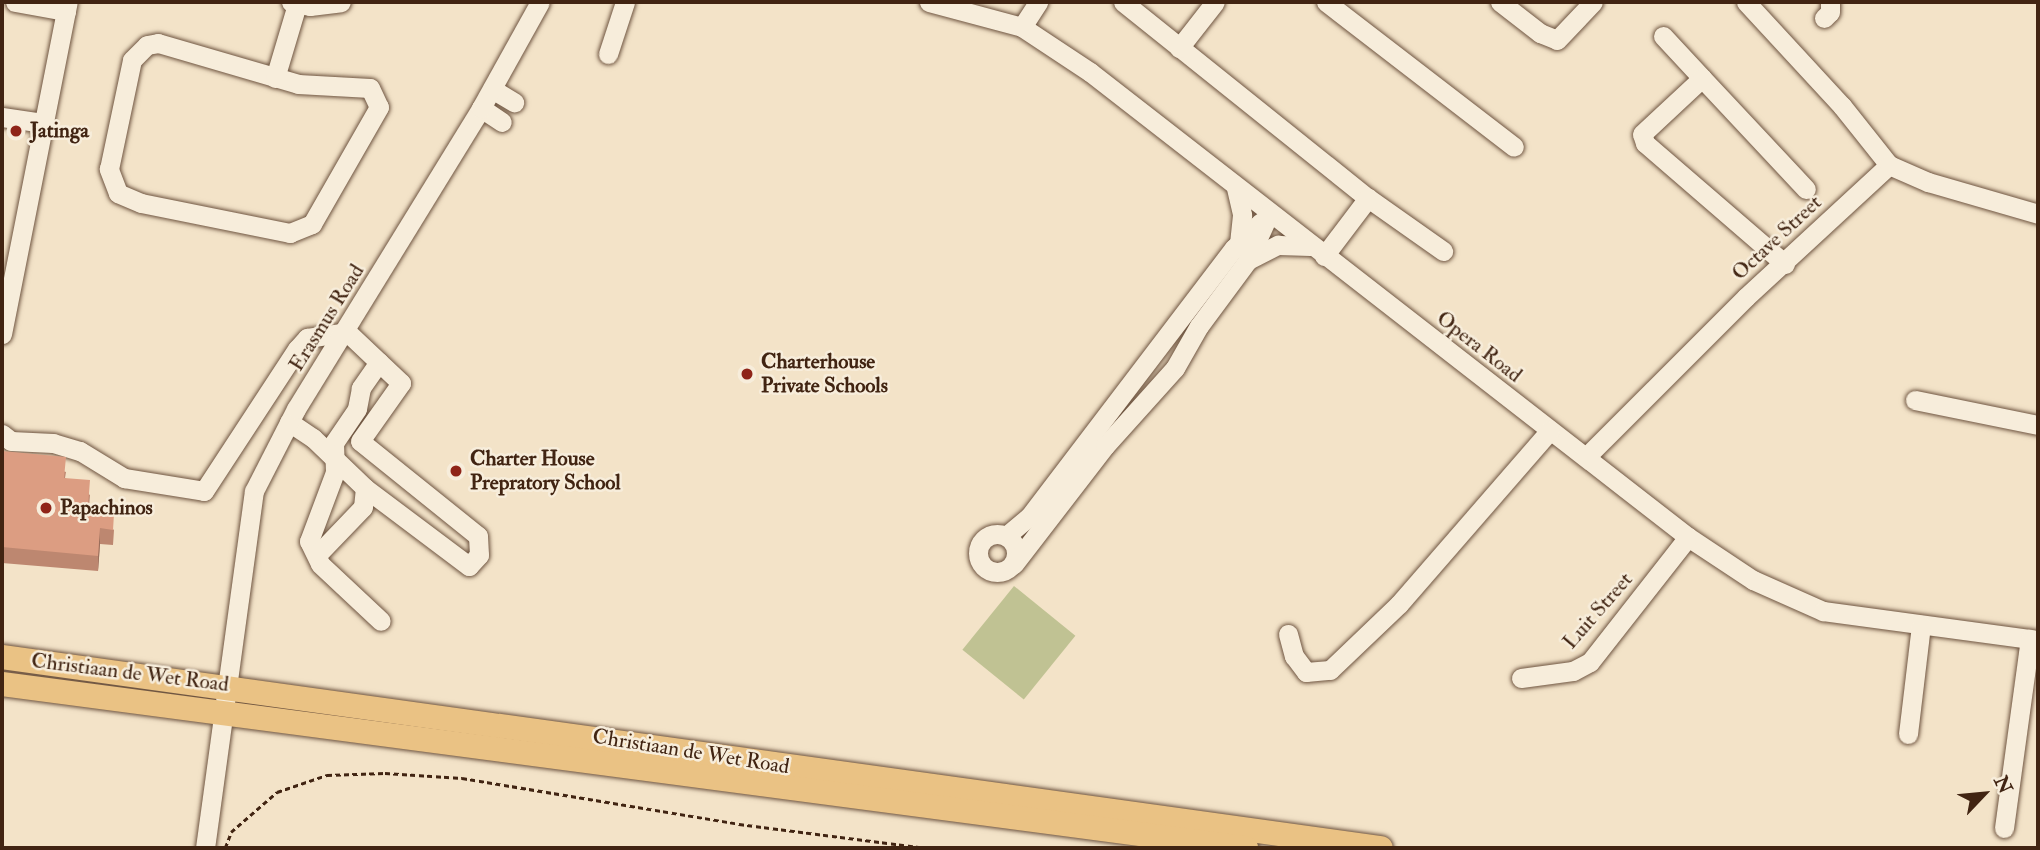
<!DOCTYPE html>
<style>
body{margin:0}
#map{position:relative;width:2040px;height:850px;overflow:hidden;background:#f3e3c8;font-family:"IM FELL Double Pica",serif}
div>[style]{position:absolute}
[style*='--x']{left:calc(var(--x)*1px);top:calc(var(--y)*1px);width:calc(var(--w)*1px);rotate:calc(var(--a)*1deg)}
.green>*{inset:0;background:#c0c293;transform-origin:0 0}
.path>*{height:2.5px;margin-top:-1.25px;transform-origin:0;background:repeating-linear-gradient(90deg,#412412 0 5px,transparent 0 8.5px)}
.roads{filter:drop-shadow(0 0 2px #6e5440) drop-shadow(0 0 2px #6e5440)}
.minor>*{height:19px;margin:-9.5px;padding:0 9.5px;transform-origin:9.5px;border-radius:9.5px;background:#f7eddb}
.minor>.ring{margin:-9.5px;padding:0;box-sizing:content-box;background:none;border:19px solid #f7eddb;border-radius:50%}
.major>*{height:24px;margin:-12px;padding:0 12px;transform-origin:12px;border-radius:12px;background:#eac284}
.wall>*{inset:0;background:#bd8770}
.shaded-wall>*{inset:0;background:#9a6e5b}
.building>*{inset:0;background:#dc9d82}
.dots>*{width:19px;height:19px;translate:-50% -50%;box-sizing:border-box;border:4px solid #f7eddb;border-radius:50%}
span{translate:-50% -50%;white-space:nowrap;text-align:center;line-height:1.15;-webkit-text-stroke:5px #f7eddb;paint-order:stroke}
.poi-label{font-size:21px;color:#412412;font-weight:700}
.left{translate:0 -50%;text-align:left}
.street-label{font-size:21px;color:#412412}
.frame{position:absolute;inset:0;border:4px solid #412412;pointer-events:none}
.north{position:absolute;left:1949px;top:759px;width:70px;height:70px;-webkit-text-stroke:5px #f7eddb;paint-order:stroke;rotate:64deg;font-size:19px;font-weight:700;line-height:28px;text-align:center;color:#412412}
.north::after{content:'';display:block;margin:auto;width:24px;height:32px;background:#412412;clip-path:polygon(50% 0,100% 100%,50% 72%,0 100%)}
</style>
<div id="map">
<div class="green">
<i style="left:1014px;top:586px;width:79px;height:82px;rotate:39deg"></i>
</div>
<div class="path">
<i style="--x:225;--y:848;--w:17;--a:-69"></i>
<i style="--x:231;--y:832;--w:61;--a:-41"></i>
<i style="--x:277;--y:792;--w:53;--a:-18.8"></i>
<i style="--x:327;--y:775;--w:58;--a:-2"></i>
<i style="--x:385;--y:773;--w:77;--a:3.7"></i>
<i style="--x:462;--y:778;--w:281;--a:9.4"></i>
<i style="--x:739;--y:824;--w:189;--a:7.3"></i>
</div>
<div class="roads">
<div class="minor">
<i style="--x:15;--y:2;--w:52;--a:10"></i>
<i style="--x:291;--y:2;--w:19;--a:12"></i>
<i style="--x:310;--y:6;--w:31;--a:-7"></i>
<i style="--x:929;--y:2;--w:96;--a:15"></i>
<i style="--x:1022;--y:27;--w:82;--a:33.5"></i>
<i style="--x:1090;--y:72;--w:758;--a:37.87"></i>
<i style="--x:1688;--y:537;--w:78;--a:33.5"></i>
<i style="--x:1753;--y:580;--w:77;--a:23.9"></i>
<i style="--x:1823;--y:611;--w:217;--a:7.7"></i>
<i style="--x:1123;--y:2;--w:314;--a:38.7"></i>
<i style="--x:1368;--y:198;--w:92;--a:35.2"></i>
<i style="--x:1326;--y:2;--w:237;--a:37.6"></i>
<i style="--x:1500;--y:2;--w:51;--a:37.8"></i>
<i style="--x:1540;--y:33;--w:18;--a:22"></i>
<i style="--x:1557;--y:40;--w:52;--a:-46.5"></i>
<i style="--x:1746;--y:2;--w:142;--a:47.3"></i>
<i style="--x:1842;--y:106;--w:75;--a:51.5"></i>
<i style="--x:1824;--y:18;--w:8;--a:-45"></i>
<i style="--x:1830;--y:12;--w:10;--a:-90"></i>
<i style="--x:1022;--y:27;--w:30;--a:-57"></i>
<i style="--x:1663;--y:36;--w:57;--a:47.1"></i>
<i style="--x:158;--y:43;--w:146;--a:16.3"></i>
<i style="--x:298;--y:84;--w:72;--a:3.2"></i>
<i style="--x:370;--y:88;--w:21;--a:65"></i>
<i style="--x:379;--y:107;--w:135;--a:119.8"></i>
<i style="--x:312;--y:224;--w:24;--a:158"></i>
<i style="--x:290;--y:233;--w:152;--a:-168.6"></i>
<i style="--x:141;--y:203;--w:25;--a:-157"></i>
<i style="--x:118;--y:193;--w:26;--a:-111"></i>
<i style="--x:109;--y:169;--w:111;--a:-78.1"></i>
<i style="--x:132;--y:60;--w:21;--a:-45"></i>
<i style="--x:147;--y:45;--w:11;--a:-10"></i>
<i style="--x:1179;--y:48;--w:58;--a:-52"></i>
<i style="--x:608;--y:54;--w:55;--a:-71.9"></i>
<i style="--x:275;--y:78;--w:77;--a:-73.4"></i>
<i style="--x:492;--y:89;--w:26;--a:31"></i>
<i style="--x:481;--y:108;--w:25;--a:34"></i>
<i style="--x:2;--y:117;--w:41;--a:8.3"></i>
<i style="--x:1236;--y:188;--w:28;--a:77"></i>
<i style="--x:1242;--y:215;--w:28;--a:96"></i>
<i style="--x:1324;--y:256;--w:73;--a:-52.8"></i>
<i style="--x:1248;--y:260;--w:34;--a:-27"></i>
<i style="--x:1278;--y:245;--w:32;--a:2"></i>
<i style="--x:1785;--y:264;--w:185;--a:-139.2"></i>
<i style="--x:1645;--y:143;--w:9;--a:-108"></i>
<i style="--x:1642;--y:134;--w:82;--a:-43"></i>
<i style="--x:1702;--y:78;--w:152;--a:46.9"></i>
<i style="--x:2;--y:334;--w:338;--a:-78.8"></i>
<i style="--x:379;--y:362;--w:32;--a:125"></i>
<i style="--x:361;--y:388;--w:21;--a:101"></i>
<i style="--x:357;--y:409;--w:41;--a:124.1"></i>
<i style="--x:334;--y:443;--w:29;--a:88"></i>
<i style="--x:335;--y:472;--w:74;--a:110.6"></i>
<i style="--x:309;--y:541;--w:25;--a:64"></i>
<i style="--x:320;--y:564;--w:83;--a:43.1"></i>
<i style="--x:1915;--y:400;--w:126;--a:11.5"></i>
<i style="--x:289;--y:422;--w:29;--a:34"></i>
<i style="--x:313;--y:438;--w:72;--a:43.9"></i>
<i style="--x:2;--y:434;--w:11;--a:38"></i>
<i style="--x:11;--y:441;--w:42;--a:2.7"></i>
<i style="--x:53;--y:443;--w:28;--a:17"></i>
<i style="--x:80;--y:451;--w:52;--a:31.5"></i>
<i style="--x:124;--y:478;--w:81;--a:9.2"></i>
<i style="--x:204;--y:491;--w:170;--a:-56.8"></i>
<i style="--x:297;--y:349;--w:15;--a:-48"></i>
<i style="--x:307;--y:338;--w:40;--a:-8.5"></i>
<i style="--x:1586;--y:457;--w:226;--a:-45"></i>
<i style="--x:1746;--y:297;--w:195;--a:-42.7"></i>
<i style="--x:1889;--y:165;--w:43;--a:23.6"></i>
<i style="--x:1928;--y:182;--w:115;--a:16.2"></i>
<i class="ring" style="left:978px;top:534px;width:19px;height:19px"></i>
<i style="--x:1006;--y:536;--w:30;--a:-40"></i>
<i style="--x:1029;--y:517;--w:338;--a:-52.7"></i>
<i style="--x:1234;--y:248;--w:37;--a:-44"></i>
<i style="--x:317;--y:555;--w:66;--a:-46.2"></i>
<i style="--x:363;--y:507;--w:19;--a:-84"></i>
<i style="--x:365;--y:488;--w:130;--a:36.9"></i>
<i style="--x:469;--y:566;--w:15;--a:-48"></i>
<i style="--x:479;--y:555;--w:19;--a:-93"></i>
<i style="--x:478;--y:536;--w:151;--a:-141.2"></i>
<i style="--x:360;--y:441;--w:71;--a:-54.7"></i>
<i style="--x:401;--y:383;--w:74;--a:-136.6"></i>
<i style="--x:1014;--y:564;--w:149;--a:-52.4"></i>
<i style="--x:1105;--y:446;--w:105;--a:-48.1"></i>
<i style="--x:1175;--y:368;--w:48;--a:-60.3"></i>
<i style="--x:1199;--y:326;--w:82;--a:-53.4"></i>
<i style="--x:1248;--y:260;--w:51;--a:-65.5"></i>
<i style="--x:1288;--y:634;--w:23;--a:75"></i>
<i style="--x:1294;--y:656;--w:20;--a:53"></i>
<i style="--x:1306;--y:672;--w:24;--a:-5"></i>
<i style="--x:1330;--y:670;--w:95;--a:-43.7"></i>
<i style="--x:1399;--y:604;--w:230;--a:-49"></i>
<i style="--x:1521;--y:678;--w:52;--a:-7.7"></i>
<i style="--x:1573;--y:671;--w:19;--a:-28"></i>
<i style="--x:1590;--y:662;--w:159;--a:-51.9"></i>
<i style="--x:1908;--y:734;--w:110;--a:-83.2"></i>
<i style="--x:2004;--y:828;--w:191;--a:-82.2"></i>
<i style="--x:205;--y:848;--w:360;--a:-82.2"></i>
<i style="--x:254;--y:491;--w:92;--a:-62.9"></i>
<i style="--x:296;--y:409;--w:353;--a:-58.4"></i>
<i style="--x:481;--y:108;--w:121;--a:-60.9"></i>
</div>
<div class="major">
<i style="--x:2;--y:657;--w:1392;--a:7.89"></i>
<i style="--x:2;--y:684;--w:1255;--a:7.51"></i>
</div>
</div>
<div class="wall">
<i style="clip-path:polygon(9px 127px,22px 128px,22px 138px,9px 136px)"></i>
<i style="clip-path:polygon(2px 451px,66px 472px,65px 478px,90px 495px,89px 507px,114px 530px,113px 545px,100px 544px,98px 571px,2px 563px)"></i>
</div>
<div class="shaded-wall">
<i style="clip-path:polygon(100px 528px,100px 544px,98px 571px,98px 556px)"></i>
</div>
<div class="building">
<i style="clip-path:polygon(9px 127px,22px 128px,22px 134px,9px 132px)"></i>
<i style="clip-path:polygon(2px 451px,66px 457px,64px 478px,90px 480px,88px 506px,114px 514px,113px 530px,100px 528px,98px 556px,2px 547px)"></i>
</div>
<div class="dots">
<i style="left:16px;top:131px;background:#8f2418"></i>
<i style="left:747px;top:374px;background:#8f2418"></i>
<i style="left:456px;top:471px;background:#8f2418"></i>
<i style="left:46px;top:508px;background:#8f2418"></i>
</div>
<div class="poi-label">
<span class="left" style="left:30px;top:131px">Jatinga</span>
<span class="left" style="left:761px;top:374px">Charterhouse<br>Private Schools</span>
<span class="left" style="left:470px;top:471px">Charter House<br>Prepratory School</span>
<span class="left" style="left:60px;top:508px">Papachinos</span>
</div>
<div class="street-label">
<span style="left:1777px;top:238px;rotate:-43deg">Octave Street</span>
<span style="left:327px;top:318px;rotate:-58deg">Erasmus Road</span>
<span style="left:1479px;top:347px;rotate:38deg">Opera Road</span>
<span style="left:1598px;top:611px;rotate:-49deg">Luit Street</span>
<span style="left:130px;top:673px;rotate:7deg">Christiaan de Wet Road</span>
<span style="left:691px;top:752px;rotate:9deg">Christiaan de Wet Road</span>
</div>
<div class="frame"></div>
<div class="north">N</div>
</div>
